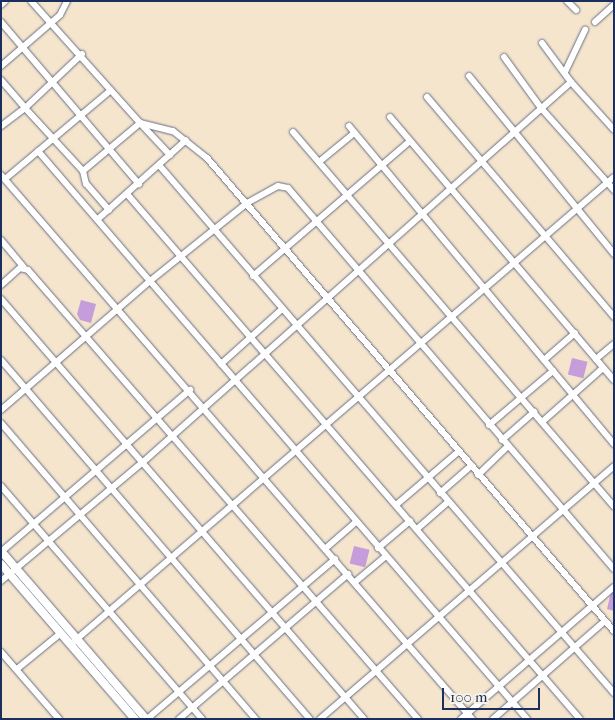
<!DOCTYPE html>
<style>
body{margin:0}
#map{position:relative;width:615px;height:720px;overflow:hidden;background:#f5e5cd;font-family:"IM FELL French Canon",serif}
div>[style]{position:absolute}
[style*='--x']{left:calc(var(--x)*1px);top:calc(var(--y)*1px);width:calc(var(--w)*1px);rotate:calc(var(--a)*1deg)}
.building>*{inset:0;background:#c69ddb;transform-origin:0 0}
.roads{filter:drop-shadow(0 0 1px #676f85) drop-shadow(0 0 1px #676f85)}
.minor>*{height:6px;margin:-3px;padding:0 3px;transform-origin:3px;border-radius:3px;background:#fff}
.tertiary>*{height:8px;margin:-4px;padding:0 4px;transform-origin:4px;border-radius:4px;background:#fff}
span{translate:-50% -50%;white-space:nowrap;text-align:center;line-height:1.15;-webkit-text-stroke:5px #f7f3e8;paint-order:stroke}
.frame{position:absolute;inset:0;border:2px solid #1b2f5e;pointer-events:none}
.scale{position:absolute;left:442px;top:688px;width:98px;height:22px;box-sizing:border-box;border:2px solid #1b2f5e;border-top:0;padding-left:6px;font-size:15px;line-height:18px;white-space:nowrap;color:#1b2f5e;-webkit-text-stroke:4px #f7f3e8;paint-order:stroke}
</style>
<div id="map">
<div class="building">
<i style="clip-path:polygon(81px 300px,96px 304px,91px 323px,80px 320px,77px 314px)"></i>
<i style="left:572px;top:358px;width:16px;height:17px;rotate:14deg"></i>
<i style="left:354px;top:546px;width:16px;height:18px;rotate:14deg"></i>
<i style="clip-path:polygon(611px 592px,614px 592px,614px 611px,607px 609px)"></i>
</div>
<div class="roads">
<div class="minor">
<i style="--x:31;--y:1;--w:164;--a:48.2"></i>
<i style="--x:140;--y:123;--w:34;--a:14"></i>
<i style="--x:173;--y:131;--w:43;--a:38.5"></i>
<i style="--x:207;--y:158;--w:624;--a:49.29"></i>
<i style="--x:567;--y:1;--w:13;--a:45"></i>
<i style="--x:1;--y:5;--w:6;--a:-45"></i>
<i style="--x:1;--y:22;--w:213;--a:49.6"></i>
<i style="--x:595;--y:22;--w:25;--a:-42"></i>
<i style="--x:542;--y:43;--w:49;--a:53.4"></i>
<i style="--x:82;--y:54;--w:79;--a:136.5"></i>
<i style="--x:25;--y:108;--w:86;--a:47.4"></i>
<i style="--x:504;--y:57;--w:63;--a:54"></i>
<i style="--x:541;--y:108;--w:110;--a:48.3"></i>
<i style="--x:1;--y:66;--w:78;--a:-40.8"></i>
<i style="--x:60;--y:15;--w:16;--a:-63"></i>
<i style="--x:565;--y:72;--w:47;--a:-64.5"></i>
<i style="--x:469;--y:76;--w:230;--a:50.8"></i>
<i style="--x:1;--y:80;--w:37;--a:49"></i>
<i style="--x:25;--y:108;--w:30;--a:143"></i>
<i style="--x:427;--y:97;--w:289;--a:49.6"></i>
<i style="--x:390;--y:117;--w:345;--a:49.6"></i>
<i style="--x:349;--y:126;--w:414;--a:50.2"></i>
<i style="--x:293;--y:132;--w:493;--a:49.4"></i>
<i style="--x:38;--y:151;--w:172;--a:49.3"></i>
<i style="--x:150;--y:281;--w:124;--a:-38.8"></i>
<i style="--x:247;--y:203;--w:35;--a:-29"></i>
<i style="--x:278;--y:186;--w:10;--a:11"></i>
<i style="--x:288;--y:188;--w:501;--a:49.45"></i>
<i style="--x:319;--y:162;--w:44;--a:-39.5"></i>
<i style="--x:159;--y:165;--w:697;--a:49.25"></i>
<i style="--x:1;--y:175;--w:720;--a:49.11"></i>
<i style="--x:5;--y:179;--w:138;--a:-40"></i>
<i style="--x:127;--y:194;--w:693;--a:49.21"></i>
<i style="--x:109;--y:210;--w:35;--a:-131"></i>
<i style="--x:86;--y:184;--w:13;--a:-103"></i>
<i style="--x:83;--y:171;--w:75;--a:-40.1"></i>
<i style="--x:140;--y:123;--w:44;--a:46.8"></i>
<i style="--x:98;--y:219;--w:118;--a:-41.9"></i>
<i style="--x:1;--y:240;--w:35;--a:50"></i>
<i style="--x:253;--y:276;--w:207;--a:-40.7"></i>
<i style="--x:1;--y:285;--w:25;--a:-42"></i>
<i style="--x:20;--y:268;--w:8;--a:14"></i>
<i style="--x:28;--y:270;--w:595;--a:49.02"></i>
<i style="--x:1;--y:299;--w:555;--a:49.16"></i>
<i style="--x:596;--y:359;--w:23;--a:-40"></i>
<i style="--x:1;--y:360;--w:474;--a:49.3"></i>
<i style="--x:544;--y:360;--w:41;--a:-41.1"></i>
<i style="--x:221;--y:364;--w:82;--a:-42"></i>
<i style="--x:1;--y:410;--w:197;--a:-40.9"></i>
<i style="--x:150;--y:281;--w:578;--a:49.28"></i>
<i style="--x:542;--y:422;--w:81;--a:-41.5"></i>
<i style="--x:1;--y:423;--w:391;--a:49.3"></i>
<i style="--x:489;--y:425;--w:84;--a:-40.2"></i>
<i style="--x:502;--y:440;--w:43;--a:-41.2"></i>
<i style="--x:478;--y:475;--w:42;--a:-44"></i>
<i style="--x:1;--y:486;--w:308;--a:49.2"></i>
<i style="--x:440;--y:493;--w:41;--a:-41.1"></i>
<i style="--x:396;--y:505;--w:82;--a:-40.5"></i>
<i style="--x:417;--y:529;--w:41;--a:-41.1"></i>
<i style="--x:326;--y:548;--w:40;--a:-41"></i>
<i style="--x:378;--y:548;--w:42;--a:-40.2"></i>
<i style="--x:2;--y:551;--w:248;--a:-40.6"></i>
<i style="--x:1;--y:581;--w:185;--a:-40"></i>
<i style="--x:143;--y:462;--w:572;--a:-41.6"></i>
<i style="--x:571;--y:82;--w:64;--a:48.1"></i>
<i style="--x:355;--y:582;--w:40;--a:-40"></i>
<i style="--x:71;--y:644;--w:716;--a:-40.7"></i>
<i style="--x:1;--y:652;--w:89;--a:49.1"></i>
<i style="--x:17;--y:669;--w:57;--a:-39.3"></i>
<i style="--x:147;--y:719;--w:247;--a:-40.4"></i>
<i style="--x:179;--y:719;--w:223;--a:-40.6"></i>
<i style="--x:320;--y:719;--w:388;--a:-40.7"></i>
<i style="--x:461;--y:719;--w:202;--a:-40.8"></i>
<i style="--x:493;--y:719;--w:149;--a:-41.2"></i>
</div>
<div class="tertiary">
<i style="--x:1;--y:551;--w:222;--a:49.2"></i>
<i style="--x:1;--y:564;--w:205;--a:49.2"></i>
</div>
</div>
<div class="frame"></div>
<div class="scale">100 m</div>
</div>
